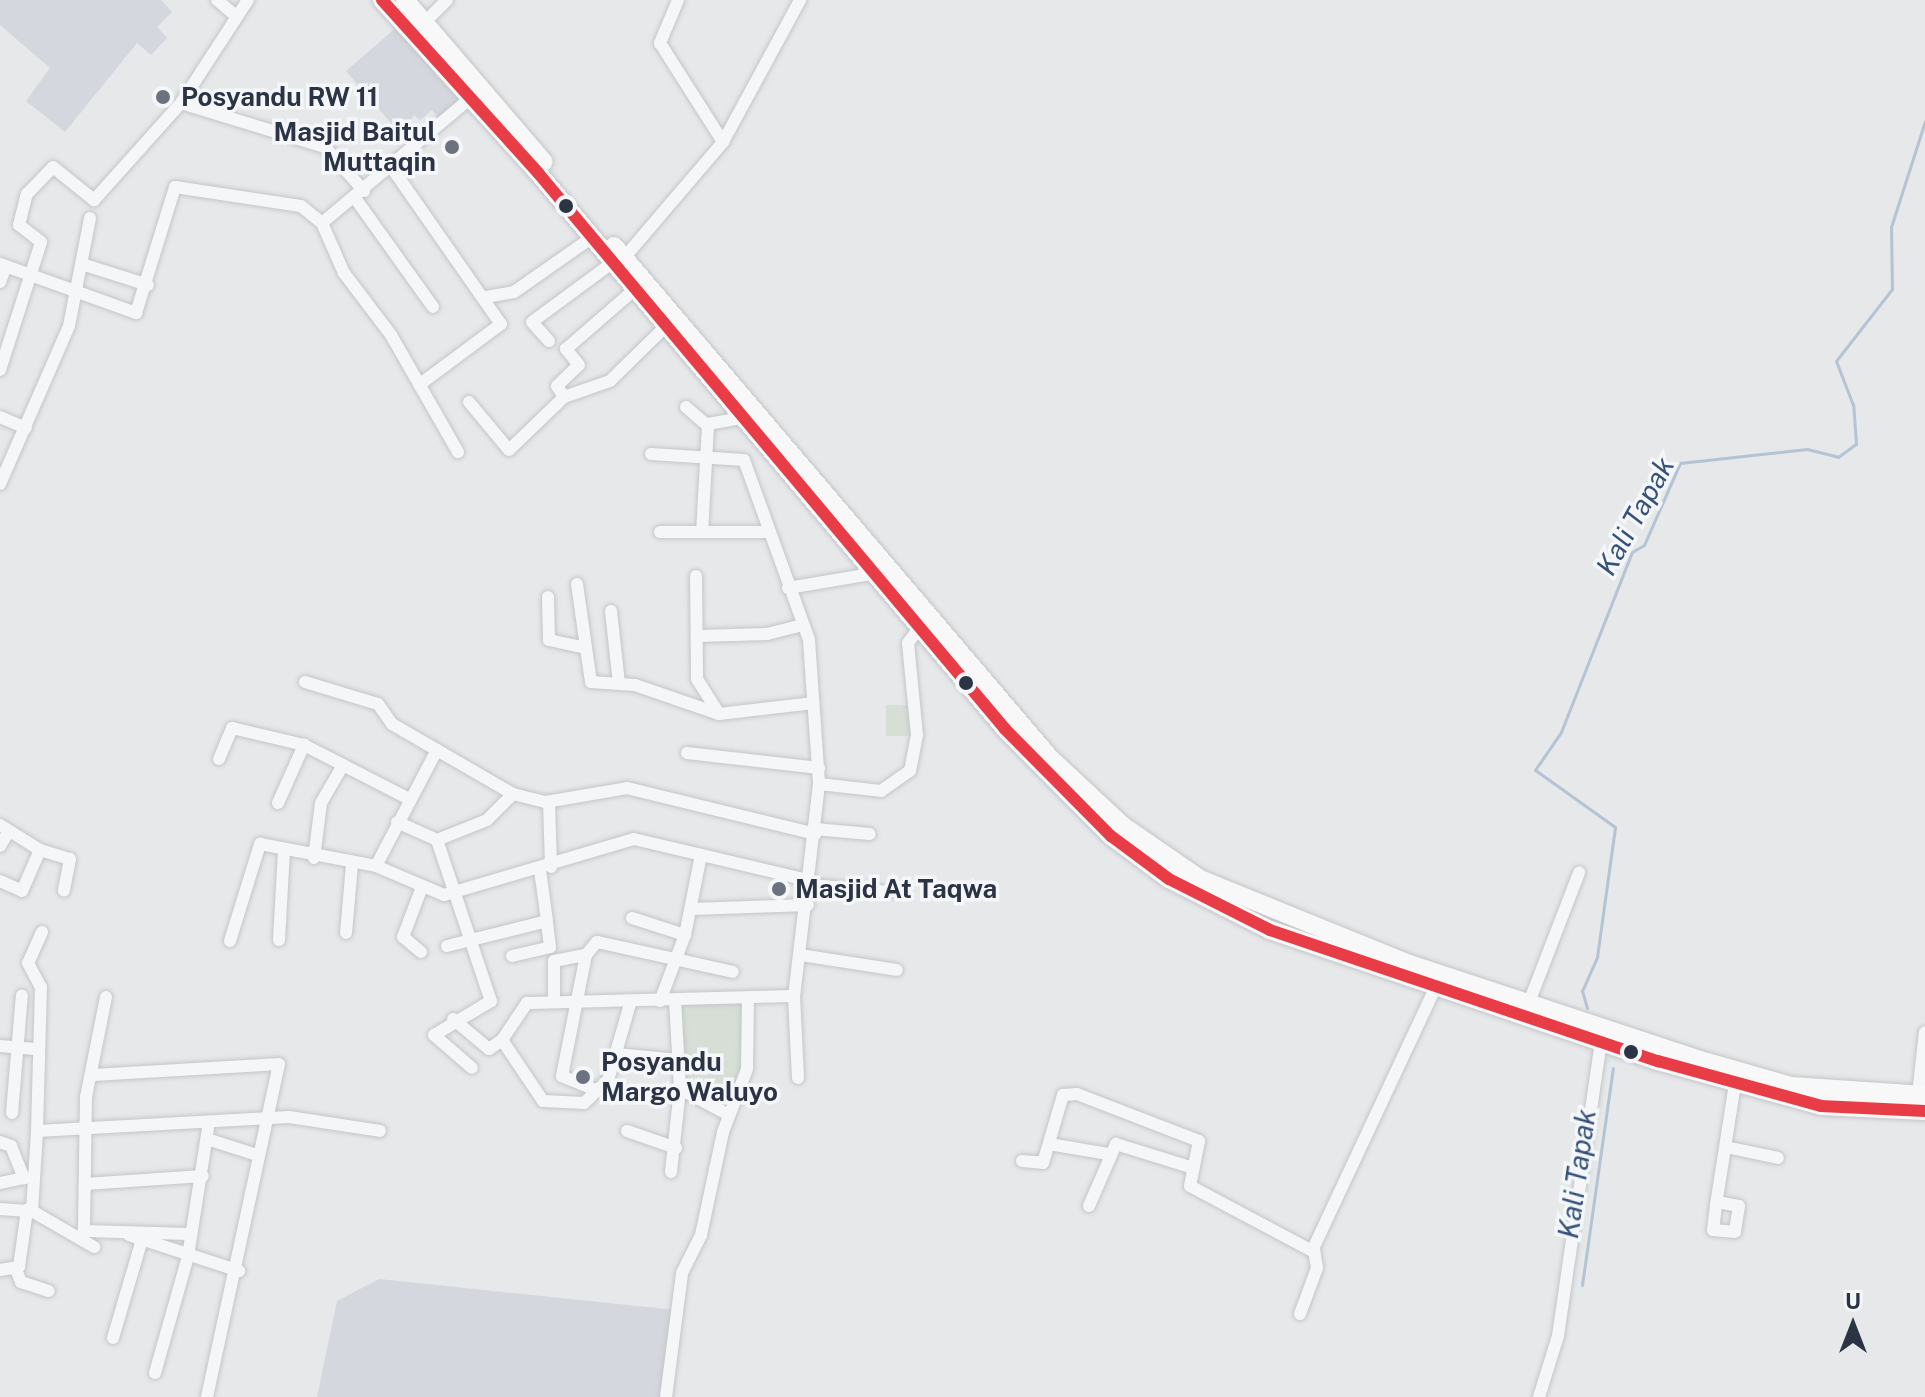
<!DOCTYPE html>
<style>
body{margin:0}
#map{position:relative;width:1925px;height:1397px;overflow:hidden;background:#e6e8ea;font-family:"Public Sans",sans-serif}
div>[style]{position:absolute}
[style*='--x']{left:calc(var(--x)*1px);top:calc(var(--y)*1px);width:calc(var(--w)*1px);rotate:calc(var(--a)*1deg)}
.built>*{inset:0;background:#d4d7dd}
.green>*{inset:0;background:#d6ded6;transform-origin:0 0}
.stream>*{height:3px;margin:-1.5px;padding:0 1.5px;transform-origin:1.5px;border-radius:1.5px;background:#b4c4d5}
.roads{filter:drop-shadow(0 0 2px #c4c6c8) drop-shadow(0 0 2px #c4c6c8)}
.minor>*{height:12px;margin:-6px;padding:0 6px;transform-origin:6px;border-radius:6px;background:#f5f6f7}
.highway>*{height:18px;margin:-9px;padding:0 9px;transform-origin:9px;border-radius:9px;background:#f8f8f8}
.bus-1>*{height:12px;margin:-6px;padding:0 6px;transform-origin:6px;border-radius:6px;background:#e83d46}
.dots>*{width:22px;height:22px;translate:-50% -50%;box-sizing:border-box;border:4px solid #f4f6f9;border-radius:50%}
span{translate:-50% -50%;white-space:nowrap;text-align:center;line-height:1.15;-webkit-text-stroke:7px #f4f6f9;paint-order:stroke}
.poi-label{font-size:26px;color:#2b3445;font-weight:700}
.left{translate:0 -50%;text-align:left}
.right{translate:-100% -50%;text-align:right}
.water-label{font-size:28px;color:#34527a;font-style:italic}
.north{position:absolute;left:1813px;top:1285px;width:80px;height:80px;-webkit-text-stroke:6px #f4f6f9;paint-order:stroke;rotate:0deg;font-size:22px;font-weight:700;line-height:32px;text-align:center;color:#2b3445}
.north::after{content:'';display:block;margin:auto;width:28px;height:36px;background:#2b3445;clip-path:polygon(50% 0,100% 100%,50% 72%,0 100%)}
</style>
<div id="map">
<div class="built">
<i style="clip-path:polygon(0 0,161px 0,172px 12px,157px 27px,167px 38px,151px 55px,137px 43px,65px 132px,26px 101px,50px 68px,0 25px)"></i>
<i style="clip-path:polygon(398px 26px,463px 101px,440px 120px,432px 110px,420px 120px,414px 115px,402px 136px,346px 71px)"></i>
<i style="clip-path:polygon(379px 1279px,676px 1310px,663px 1397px,317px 1397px,337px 1301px)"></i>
</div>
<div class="green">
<i style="left:886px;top:705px;width:25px;height:31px"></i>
<i style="clip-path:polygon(746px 1000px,745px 1069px,728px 1113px,682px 1085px,680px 1002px)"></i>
</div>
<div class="stream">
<i style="--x:1587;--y:1008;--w:18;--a:-106"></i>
<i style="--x:1582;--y:991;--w:37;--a:-66"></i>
<i style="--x:1597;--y:957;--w:131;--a:-82.1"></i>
<i style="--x:1615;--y:827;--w:98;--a:-144.5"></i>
<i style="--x:1535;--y:770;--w:46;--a:-55.6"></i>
<i style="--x:1561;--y:732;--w:193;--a:-68.5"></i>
<i style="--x:1632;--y:552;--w:14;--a:-30"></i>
<i style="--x:1644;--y:545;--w:90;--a:-66.3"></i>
<i style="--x:1680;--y:463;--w:128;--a:-6.3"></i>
<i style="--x:1807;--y:449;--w:32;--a:14"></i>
<i style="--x:1838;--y:457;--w:22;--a:-36"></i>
<i style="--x:1856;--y:444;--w:39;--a:-94"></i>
<i style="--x:1853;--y:405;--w:47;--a:-111.1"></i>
<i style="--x:1836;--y:361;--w:91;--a:-52.1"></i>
<i style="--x:1892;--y:289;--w:62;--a:-90.9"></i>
<i style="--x:1891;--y:227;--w:111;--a:-72.2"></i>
<i style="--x:1582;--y:1285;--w:219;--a:-81.9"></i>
</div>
<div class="roads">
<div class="minor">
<i style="--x:217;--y:0;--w:25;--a:40"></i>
<i style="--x:678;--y:0;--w:47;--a:112.7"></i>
<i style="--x:660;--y:43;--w:117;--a:57.5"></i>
<i style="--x:425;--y:22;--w:31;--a:-45"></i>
<i style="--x:181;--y:103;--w:151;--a:17"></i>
<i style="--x:325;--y:147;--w:59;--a:48.4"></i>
<i style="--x:392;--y:168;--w:190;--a:55.1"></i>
<i style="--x:501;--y:324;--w:102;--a:143.4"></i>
<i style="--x:355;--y:198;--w:134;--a:54.4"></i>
<i style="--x:322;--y:223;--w:192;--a:-40.1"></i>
<i style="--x:624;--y:258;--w:153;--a:-49.5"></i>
<i style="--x:723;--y:142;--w:162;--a:-61.5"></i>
<i style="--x:0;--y:264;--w:145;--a:19.8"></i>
<i style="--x:136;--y:313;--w:132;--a:-72.8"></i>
<i style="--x:175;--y:187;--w:127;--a:8.6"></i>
<i style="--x:301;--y:206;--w:27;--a:39"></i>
<i style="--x:322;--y:223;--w:55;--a:66.3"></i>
<i style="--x:344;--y:273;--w:78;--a:52.8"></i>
<i style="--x:391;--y:335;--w:135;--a:60.2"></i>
<i style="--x:85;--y:265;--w:66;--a:17.6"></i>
<i style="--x:0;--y:282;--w:17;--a:-69"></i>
<i style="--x:486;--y:297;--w:28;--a:-10"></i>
<i style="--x:514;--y:292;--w:94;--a:-35"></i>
<i style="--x:549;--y:341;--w:25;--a:-132"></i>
<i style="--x:532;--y:322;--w:99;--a:-36.4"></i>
<i style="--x:0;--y:370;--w:134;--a:-72.2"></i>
<i style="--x:41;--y:242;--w:28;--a:-142"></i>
<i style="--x:19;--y:225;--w:32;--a:-76"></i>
<i style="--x:27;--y:194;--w:37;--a:-46"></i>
<i style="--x:53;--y:167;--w:53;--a:38.8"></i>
<i style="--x:94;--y:200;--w:130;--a:-48.1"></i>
<i style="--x:181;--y:103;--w:123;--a:-57"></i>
<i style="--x:564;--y:397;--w:13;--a:-122"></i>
<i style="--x:557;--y:386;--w:30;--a:-44"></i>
<i style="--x:579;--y:365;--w:21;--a:-129"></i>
<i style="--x:566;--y:349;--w:90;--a:-40.9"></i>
<i style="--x:469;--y:402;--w:62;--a:50.2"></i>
<i style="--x:509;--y:450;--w:76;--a:-43.9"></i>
<i style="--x:564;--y:397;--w:49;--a:-19.2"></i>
<i style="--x:610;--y:381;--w:76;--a:-44.5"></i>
<i style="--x:686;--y:407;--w:29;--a:41"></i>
<i style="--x:708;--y:426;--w:106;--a:93.2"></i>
<i style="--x:0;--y:417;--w:28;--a:23"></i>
<i style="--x:708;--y:424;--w:29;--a:-10"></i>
<i style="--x:651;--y:454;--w:93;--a:3.7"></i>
<i style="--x:744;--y:460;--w:191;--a:70.1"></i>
<i style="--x:809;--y:640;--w:144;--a:86"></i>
<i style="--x:819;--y:784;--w:213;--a:96.7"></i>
<i style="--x:794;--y:996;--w:82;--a:87.2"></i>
<i style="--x:0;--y:484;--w:172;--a:-66.4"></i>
<i style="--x:69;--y:326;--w:110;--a:-79"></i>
<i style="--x:660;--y:532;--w:105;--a:0"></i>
<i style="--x:696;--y:576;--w:103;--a:89.4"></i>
<i style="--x:697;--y:679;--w:41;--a:57.8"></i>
<i style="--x:577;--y:584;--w:99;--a:81.9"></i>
<i style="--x:591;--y:682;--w:44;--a:3.9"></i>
<i style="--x:635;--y:685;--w:89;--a:19"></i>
<i style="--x:719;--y:714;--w:95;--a:-6.7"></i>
<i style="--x:788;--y:588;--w:84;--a:-9.6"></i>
<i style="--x:548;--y:597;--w:43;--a:88.7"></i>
<i style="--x:549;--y:640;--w:35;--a:12"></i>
<i style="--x:611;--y:611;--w:72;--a:83.7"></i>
<i style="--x:698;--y:636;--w:69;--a:-1.7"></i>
<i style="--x:767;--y:634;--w:36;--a:-14"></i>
<i style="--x:305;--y:682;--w:76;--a:16.8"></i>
<i style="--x:378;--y:704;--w:24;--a:55"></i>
<i style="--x:392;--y:724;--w:52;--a:30"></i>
<i style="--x:687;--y:753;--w:133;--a:6.5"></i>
<i style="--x:219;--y:759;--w:34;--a:-67"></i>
<i style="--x:232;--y:728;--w:74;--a:13.3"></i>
<i style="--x:304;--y:745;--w:118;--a:27.2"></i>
<i style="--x:819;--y:784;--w:62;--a:6.4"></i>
<i style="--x:881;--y:791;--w:35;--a:-35"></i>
<i style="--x:910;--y:771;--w:37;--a:-79"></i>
<i style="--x:917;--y:735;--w:92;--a:-95.6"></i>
<i style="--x:908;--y:643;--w:17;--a:-54"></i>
<i style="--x:549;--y:802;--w:65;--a:88.2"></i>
<i style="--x:278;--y:803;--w:64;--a:-65.9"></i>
<i style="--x:397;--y:822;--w:44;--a:24.2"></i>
<i style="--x:437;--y:840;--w:170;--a:71.5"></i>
<i style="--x:491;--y:1001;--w:66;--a:149.2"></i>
<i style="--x:434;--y:1035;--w:50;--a:41"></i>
<i style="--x:0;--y:825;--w:47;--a:32"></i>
<i style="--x:40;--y:850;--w:31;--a:17"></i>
<i style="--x:70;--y:859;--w:32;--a:101"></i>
<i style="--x:815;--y:829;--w:55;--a:5.2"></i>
<i style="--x:437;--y:840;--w:54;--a:-21.8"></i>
<i style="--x:487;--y:820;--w:37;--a:-45"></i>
<i style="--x:0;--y:846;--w:17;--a:-59"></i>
<i style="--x:314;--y:858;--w:55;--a:-82.7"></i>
<i style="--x:321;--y:803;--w:44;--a:-59.9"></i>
<i style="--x:376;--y:866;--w:131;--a:-62.3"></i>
<i style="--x:437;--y:750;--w:88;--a:30.1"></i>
<i style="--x:513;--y:794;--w:34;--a:14"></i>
<i style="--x:546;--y:802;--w:82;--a:-9.8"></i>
<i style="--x:627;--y:788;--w:194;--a:13.7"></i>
<i style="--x:0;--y:881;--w:24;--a:24"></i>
<i style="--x:22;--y:891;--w:45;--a:-66.3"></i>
<i style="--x:810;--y:885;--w:80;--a:5"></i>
<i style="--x:691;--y:909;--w:117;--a:-2"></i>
<i style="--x:632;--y:918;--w:56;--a:17.8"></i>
<i style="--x:42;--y:932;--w:34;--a:114"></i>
<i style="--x:28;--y:963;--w:27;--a:62"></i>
<i style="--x:41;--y:987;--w:144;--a:91.6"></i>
<i style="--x:37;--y:1131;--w:252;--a:-3.2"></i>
<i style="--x:289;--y:1117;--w:92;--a:8.7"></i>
<i style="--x:346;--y:933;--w:69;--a:-85"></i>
<i style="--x:279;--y:940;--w:90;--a:-86.8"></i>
<i style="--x:230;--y:941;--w:102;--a:-72.8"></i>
<i style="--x:260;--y:844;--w:118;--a:10.7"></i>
<i style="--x:376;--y:866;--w:74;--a:23.1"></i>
<i style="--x:444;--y:895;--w:198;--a:-16.4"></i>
<i style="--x:634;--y:839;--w:182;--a:13.3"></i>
<i style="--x:447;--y:946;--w:103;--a:-14"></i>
<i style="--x:547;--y:921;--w:51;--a:-97.8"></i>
<i style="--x:421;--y:952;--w:23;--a:-140"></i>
<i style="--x:403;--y:937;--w:53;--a:-69.2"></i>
<i style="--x:801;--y:955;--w:97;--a:8.9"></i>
<i style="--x:512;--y:956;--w:39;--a:-13"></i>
<i style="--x:550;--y:947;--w:26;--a:-97"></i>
<i style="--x:106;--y:997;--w:102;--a:101.3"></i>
<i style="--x:86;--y:1097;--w:134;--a:90.9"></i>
<i style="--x:84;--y:1231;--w:107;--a:1.6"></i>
<i style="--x:660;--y:1001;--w:71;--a:-69.3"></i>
<i style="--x:685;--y:935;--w:82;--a:-78.7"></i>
<i style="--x:554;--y:1002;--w:41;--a:-90"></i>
<i style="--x:554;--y:961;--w:33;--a:-11"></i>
<i style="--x:630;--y:1004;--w:79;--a:106.1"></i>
<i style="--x:608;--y:1080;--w:33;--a:136"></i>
<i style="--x:584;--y:1103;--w:41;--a:-177.2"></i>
<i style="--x:543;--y:1101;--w:73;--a:-123.9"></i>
<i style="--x:502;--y:1040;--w:45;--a:-56"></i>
<i style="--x:527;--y:1003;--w:267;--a:-1.5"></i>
<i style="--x:1528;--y:1005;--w:142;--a:-68.9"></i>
<i style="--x:453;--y:1019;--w:47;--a:39.8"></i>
<i style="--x:489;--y:1049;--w:16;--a:-35"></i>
<i style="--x:0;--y:1046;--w:35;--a:5"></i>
<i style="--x:616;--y:1054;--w:63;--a:5.4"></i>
<i style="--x:95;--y:1075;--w:184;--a:-3.4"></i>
<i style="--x:279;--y:1064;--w:341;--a:102.2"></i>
<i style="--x:680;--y:1089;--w:55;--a:28"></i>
<i style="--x:596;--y:1090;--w:37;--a:-158"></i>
<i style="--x:562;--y:1076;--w:123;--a:-78.8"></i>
<i style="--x:586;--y:955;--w:17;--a:-50"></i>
<i style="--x:597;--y:942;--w:139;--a:12.4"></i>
<i style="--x:1918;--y:1095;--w:63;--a:-83.7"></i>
<i style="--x:12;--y:1113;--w:118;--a:-85.2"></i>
<i style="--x:627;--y:1131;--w:52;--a:19.1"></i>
<i style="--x:210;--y:1140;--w:49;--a:17.7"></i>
<i style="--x:0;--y:1142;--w:12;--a:20"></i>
<i style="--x:11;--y:1146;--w:35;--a:68"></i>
<i style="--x:24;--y:1178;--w:25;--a:168"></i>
<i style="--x:1049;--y:1144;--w:60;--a:9.6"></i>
<i style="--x:1726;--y:1147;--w:53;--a:11.9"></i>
<i style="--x:1022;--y:1161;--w:21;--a:5"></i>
<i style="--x:1043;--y:1163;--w:71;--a:-73.6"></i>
<i style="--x:1063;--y:1095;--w:14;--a:-4"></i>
<i style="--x:1077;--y:1094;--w:131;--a:21.1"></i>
<i style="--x:1199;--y:1141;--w:46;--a:101.3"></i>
<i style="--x:1190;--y:1186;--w:138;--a:28"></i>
<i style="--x:1312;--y:1251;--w:290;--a:-64.9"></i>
<i style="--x:671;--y:1172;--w:83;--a:-83.8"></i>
<i style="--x:680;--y:1089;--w:90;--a:-93.2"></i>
<i style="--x:85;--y:1184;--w:118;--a:-3.9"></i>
<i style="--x:1717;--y:1202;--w:22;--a:10"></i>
<i style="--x:1739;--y:1206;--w:26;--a:99"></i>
<i style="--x:1735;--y:1232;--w:22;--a:-175"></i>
<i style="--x:1713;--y:1230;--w:25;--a:-83"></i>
<i style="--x:1716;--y:1205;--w:122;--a:-81.1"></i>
<i style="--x:1089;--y:1206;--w:68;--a:-66.5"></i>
<i style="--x:1116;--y:1144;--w:81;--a:17.3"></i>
<i style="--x:0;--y:1209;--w:32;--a:4"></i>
<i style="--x:32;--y:1211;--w:72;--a:30.1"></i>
<i style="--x:32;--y:1211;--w:80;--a:-86.4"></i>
<i style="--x:129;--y:1235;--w:116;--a:18.1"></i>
<i style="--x:0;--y:1270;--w:19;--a:-9"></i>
<i style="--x:19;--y:1267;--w:58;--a:-82"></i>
<i style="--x:17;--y:1272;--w:11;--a:68"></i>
<i style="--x:21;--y:1282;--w:29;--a:18"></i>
<i style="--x:1300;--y:1314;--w:49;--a:-69.7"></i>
<i style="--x:1317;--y:1268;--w:18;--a:-99"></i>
<i style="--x:113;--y:1338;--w:99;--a:-73.6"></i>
<i style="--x:155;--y:1373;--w:122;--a:-74.2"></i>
<i style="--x:188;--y:1256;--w:136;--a:-81.1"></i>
<i style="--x:666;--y:1397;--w:125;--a:-82.6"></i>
<i style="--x:682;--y:1273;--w:42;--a:-63.4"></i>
<i style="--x:701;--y:1235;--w:105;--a:-77.9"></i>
<i style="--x:723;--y:1132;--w:67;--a:-69.1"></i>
<i style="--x:747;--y:1069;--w:71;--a:-89.2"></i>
<i style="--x:1539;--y:1397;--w:64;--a:-72.7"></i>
<i style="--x:1558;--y:1336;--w:296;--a:-81.7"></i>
</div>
<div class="highway">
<i style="--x:382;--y:0;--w:234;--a:47.9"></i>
<i style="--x:539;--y:174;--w:725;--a:49.98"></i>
<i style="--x:1005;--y:729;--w:151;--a:45.3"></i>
<i style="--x:1111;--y:836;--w:72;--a:36.6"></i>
<i style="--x:1169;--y:879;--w:113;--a:26.8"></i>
<i style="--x:1270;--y:930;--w:410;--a:18.7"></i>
<i style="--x:1658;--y:1061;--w:169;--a:15.4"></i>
<i style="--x:1821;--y:1106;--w:104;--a:2.8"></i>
<i style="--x:405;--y:0;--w:213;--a:49.4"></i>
<i style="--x:614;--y:246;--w:671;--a:49.59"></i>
<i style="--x:1049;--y:757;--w:101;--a:43"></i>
<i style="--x:1123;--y:826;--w:93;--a:34.5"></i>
<i style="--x:1200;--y:879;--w:223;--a:22.1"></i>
<i style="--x:1407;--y:963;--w:316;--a:18.3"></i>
<i style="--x:1707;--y:1062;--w:87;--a:15.9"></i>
<i style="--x:1791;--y:1086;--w:134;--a:3.8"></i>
</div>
</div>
<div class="bus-1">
<i style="--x:382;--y:0;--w:234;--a:47.9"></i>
<i style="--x:539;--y:174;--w:725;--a:49.98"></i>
<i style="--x:1005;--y:729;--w:151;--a:45.3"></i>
<i style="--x:1111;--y:836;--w:72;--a:36.6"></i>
<i style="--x:1169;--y:879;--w:113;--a:26.8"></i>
<i style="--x:1270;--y:930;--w:410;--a:18.7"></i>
<i style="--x:1658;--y:1061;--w:169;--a:15.4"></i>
<i style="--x:1821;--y:1106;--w:104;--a:2.8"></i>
</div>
<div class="dots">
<i style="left:163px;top:97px;background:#6c737f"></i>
<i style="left:452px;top:147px;background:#6c737f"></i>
<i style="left:566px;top:206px;background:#2b3445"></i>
<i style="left:966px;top:683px;background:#2b3445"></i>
<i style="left:779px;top:889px;background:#6c737f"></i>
<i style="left:1631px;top:1052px;background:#2b3445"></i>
<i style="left:583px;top:1077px;background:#6c737f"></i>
</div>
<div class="poi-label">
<span class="left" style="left:181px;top:97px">Posyandu RW 11</span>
<span class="right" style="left:436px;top:147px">Masjid Baitul<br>Muttaqin</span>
<span class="left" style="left:795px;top:889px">Masjid At Taqwa</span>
<span class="left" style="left:601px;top:1077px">Posyandu<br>Margo Waluyo</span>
</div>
<div class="water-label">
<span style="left:1635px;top:516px;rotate:-61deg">Kali Tapak</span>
<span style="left:1577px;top:1174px;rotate:-82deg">Kali Tapak</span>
</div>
<div class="north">U</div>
</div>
